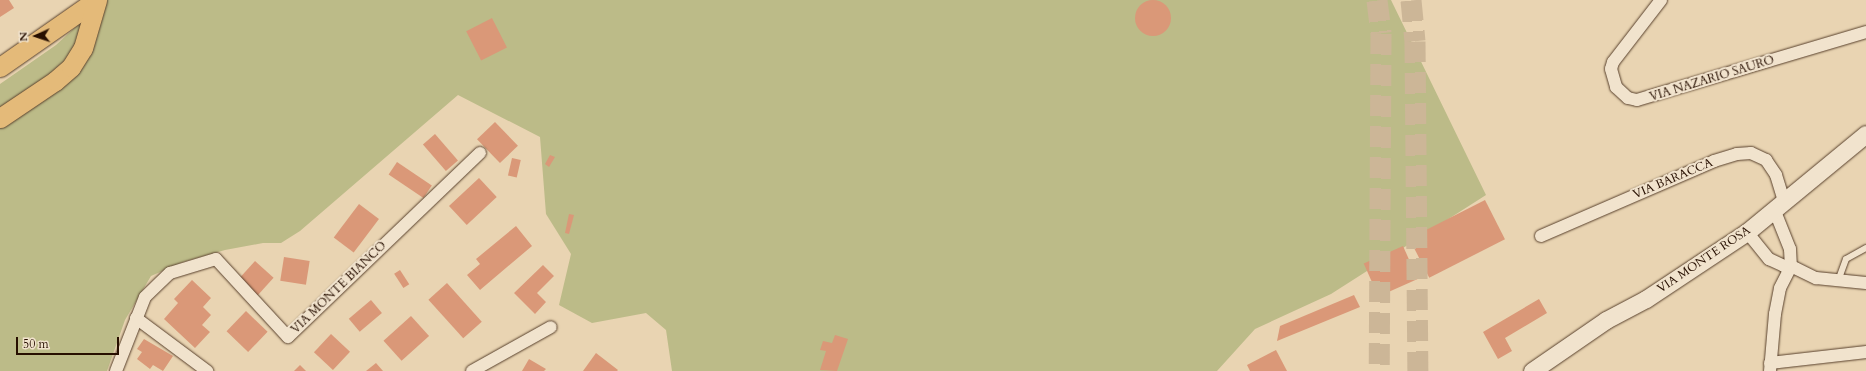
<!DOCTYPE html>
<style>
body{margin:0}
#map{position:relative;width:1866px;height:371px;overflow:hidden;background:#e9d4b2;font-family:Cardo,serif}
div>[style]{position:absolute}
[style*='--x']{left:calc(var(--x)*1px);top:calc(var(--y)*1px);width:calc(var(--w)*1px);rotate:calc(var(--a)*1deg)}
.green>*{inset:0;background:#bcbb88}
.building>*{inset:0;background:#da9878;transform-origin:0 0}
.round{border-radius:50%}
.highway-tunnel>*{height:21px;margin-top:-10.5px;transform-origin:0;background:repeating-linear-gradient(90deg,#ccb697 0 21px,transparent 0 31px)}
.roads{filter:drop-shadow(0 0 1px #58402c) drop-shadow(0 0 1px #58402c)}
.lane>*{height:6px;margin:-3px;padding:0 3px;transform-origin:3px;border-radius:3px;background:#f1e3cd}
.street>*{height:12px;margin:-6px;padding:0 6px;transform-origin:6px;border-radius:6px;background:#f1e3cd}
.secondary>*{height:17px;margin:-8.5px;padding:0 8.5px;transform-origin:8.5px;border-radius:8.5px;background:#f1e3cd}
.primary>*{height:19px;margin:-9.5px;padding:0 9.5px;transform-origin:9.5px;border-radius:9.5px;background:#e4ba79}
span{translate:-50% -50%;white-space:nowrap;text-align:center;line-height:1.15;-webkit-text-stroke:4px #f1e3cd;paint-order:stroke}
.street-label{font-size:12px;color:#270f00}
.north{position:absolute;left:16px;top:16px;width:40px;height:40px;-webkit-text-stroke:3px #f1e3cd;paint-order:stroke;rotate:267deg;font-size:11px;font-weight:700;line-height:16px;text-align:center;color:#270f00}
.north::after{content:'';display:block;margin:auto;width:14px;height:18px;background:#270f00;clip-path:polygon(50% 0,100% 100%,50% 72%,0 100%)}
.scale{position:absolute;left:16px;top:337px;width:103px;height:18px;box-sizing:border-box;border:2px solid #270f00;border-top:0;padding-left:5px;font-size:12px;line-height:14px;white-space:nowrap;color:#270f00;-webkit-text-stroke:3px #f1e3cd;paint-order:stroke}
</style>
<div id="map">
<div class="green">
<i style="clip-path:polygon(105px 0,1391px 0,1486px 195px,1331px 294px,1255px 329px,1217px 371px,672px 371px,666px 330px,646px 313px,592px 323px,559px 305px,571px 254px,546px 214px,540px 137px,458px 95px,300px 231px,281px 243px,263px 243px,225px 250px,183px 262px,151px 276px,125px 320px,107px 371px,0 371px,0 84px,56px 45px)"></i>
</div>
<div class="building">
<i class="round" style="left:1135px;top:0;width:36px;height:36px"></i>
<i style="clip-path:polygon(0 0,9px 0,14px 8px,0 17px)"></i>
<i style="left:492px;top:18px;width:33px;height:29px;rotate:63deg"></i>
<i style="left:495px;top:122px;width:33px;height:25px;rotate:46deg"></i>
<i style="left:435px;top:134px;width:35px;height:16px;rotate:49deg"></i>
<i style="clip-path:polygon(550px 155px,555px 157px,549px 167px,545px 164px)"></i>
<i style="left:512px;top:158px;width:9px;height:18px;rotate:13deg"></i>
<i style="left:397px;top:162px;width:42px;height:15px;rotate:34deg"></i>
<i style="left:479px;top:178px;width:26px;height:41px;rotate:47deg"></i>
<i style="left:1485px;top:200px;width:44px;height:85px;rotate:63deg"></i>
<i style="left:359px;top:204px;width:25px;height:42px;rotate:37deg"></i>
<i style="clip-path:polygon(569px 214px,574px 215px,569px 234px,565px 233px)"></i>
<i style="clip-path:polygon(516px 226px,532px 246px,480px 290px,467px 275px,480px 264px,476px 259px)"></i>
<i style="left:1403px;top:246px;width:36px;height:43px;rotate:66deg"></i>
<i style="left:284px;top:257px;width:26px;height:24px;rotate:9deg"></i>
<i style="left:255px;top:261px;width:25px;height:26px;rotate:42deg"></i>
<i style="clip-path:polygon(543px 265px,554px 276px,537px 293px,546px 302px,535px 314px,514px 293px)"></i>
<i style="left:400px;top:270px;width:17px;height:7px;rotate:57deg"></i>
<i style="clip-path:polygon(192px 280px,211px 298px,203px 307px,211px 315px,202px 325px,210px 332px,195px 348px,164px 319px,178px 303px,174px 299px)"></i>
<i style="left:447px;top:283px;width:52px;height:25px;rotate:48deg"></i>
<i style="clip-path:polygon(1354px 295px,1360px 307px,1277px 341px,1280px 326px)"></i>
<i style="clip-path:polygon(1539px 299px,1547px 313px,1505px 338px,1512px 351px,1498px 359px,1483px 332px)"></i>
<i style="left:371px;top:300px;width:17px;height:29px;rotate:50deg"></i>
<i style="left:246px;top:311px;width:30px;height:28px;rotate:44deg"></i>
<i style="left:411px;top:316px;width:27px;height:37px;rotate:48deg"></i>
<i style="left:331px;top:334px;width:26px;height:25px;rotate:43deg"></i>
<i style="clip-path:polygon(835px 335px,848px 339px,837px 371px,820px 370px,826px 351px,820px 350px,823px 341px,832px 343px)"></i>
<i style="clip-path:polygon(144px 339px,173px 356px,163px 371px,153px 365px,150px 369px,137px 359px,142px 352px,137px 349px)"></i>
<i style="clip-path:polygon(1276px 350px,1287px 371px,1250px 371px,1247px 365px)"></i>
<i style="clip-path:polygon(596px 353px,618px 370px,617px 371px,583px 371px)"></i>
<i style="clip-path:polygon(529px 359px,546px 369px,544px 371px,522px 371px)"></i>
<i style="clip-path:polygon(376px 363px,383px 371px,366px 371px)"></i>
<i style="clip-path:polygon(300px 365px,306px 371px,294px 371px)"></i>
</div>
<div class="highway-tunnel">
<i style="--x:1377;--y:0;--w:33;--a:83"></i>
<i style="--x:1381;--y:33;--w:338;--a:90.3"></i>
<i style="--x:1411;--y:0;--w:41;--a:84.4"></i>
<i style="--x:1415;--y:41;--w:330;--a:89.5"></i>
</div>
<div class="roads">
<div class="lane">
<i style="--x:1838;--y:281;--w:23;--a:-70"></i>
<i style="--x:1846;--y:259;--w:23;--a:-29"></i>
</div>
<div class="street">
<i style="--x:1661;--y:0;--w:78;--a:127.7"></i>
<i style="--x:1613;--y:62;--w:7;--a:106"></i>
<i style="--x:1611;--y:69;--w:19;--a:74"></i>
<i style="--x:1616;--y:87;--w:16;--a:43"></i>
<i style="--x:1628;--y:98;--w:9;--a:13"></i>
<i style="--x:1637;--y:100;--w:239;--a:-16.5"></i>
<i style="--x:1774;--y:209;--w:43;--a:68.2"></i>
<i style="--x:1790;--y:249;--w:17;--a:87"></i>
<i style="--x:1747;--y:232;--w:35;--a:51"></i>
<i style="--x:1769;--y:259;--w:17;--a:25"></i>
<i style="--x:1784;--y:266;--w:7;--a:0"></i>
<i style="--x:1791;--y:266;--w:28;--a:26"></i>
<i style="--x:1816;--y:278;--w:50;--a:5.7"></i>
<i style="--x:1541;--y:236;--w:189;--a:-23.4"></i>
<i style="--x:1714;--y:161;--w:24;--a:-17"></i>
<i style="--x:1737;--y:154;--w:14;--a:-4"></i>
<i style="--x:1751;--y:153;--w:17;--a:25"></i>
<i style="--x:1766;--y:160;--w:18;--a:56"></i>
<i style="--x:1776;--y:175;--w:27;--a:73"></i>
<i style="--x:136;--y:318;--w:89;--a:36.7"></i>
<i style="--x:1770;--y:363;--w:97;--a:-6.5"></i>
<i style="--x:116;--y:371;--w:79;--a:-68.6"></i>
<i style="--x:145;--y:297;--w:35;--a:-44"></i>
<i style="--x:170;--y:273;--w:48;--a:-16.9"></i>
<i style="--x:216;--y:259;--w:106;--a:47.3"></i>
<i style="--x:288;--y:337;--w:266;--a:-43.8"></i>
<i style="--x:472;--y:371;--w:90;--a:-29.1"></i>
<i style="--x:1770;--y:371;--w:57;--a:-85"></i>
<i style="--x:1775;--y:314;--w:26;--a:-79"></i>
<i style="--x:1780;--y:288;--w:25;--a:-63"></i>
</div>
<div class="secondary">
<i style="--x:1532;--y:371;--w:90;--a:-34.6"></i>
<i style="--x:1606;--y:320;--w:45;--a:-27.7"></i>
<i style="--x:1646;--y:299;--w:121;--a:-33.6"></i>
<i style="--x:1747;--y:232;--w:154;--a:-39.5"></i>
</div>
<div class="primary">
<i style="--x:0;--y:67;--w:117;--a:-34.9"></i>
<i style="--x:0;--y:118;--w:66;--a:-33.9"></i>
<i style="--x:55;--y:81;--w:21;--a:-41"></i>
<i style="--x:71;--y:67;--w:22;--a:-58"></i>
<i style="--x:83;--y:48;--w:50;--a:-73.7"></i>
</div>
</div>
<div class="street-label">
<span style="left:1712px;top:79px;rotate:-17deg">VIA NAZARIO SAURO</span>
<span style="left:1673px;top:179px;rotate:-23deg">VIA BARACCA</span>
<span style="left:1704px;top:260px;rotate:-34deg">VIA MONTE ROSA</span>
<span style="left:339px;top:288px;rotate:-44deg">VIA MONTE BIANCO</span>
</div>
<div class="north">N</div>
<div class="scale">50 m</div>
</div>
